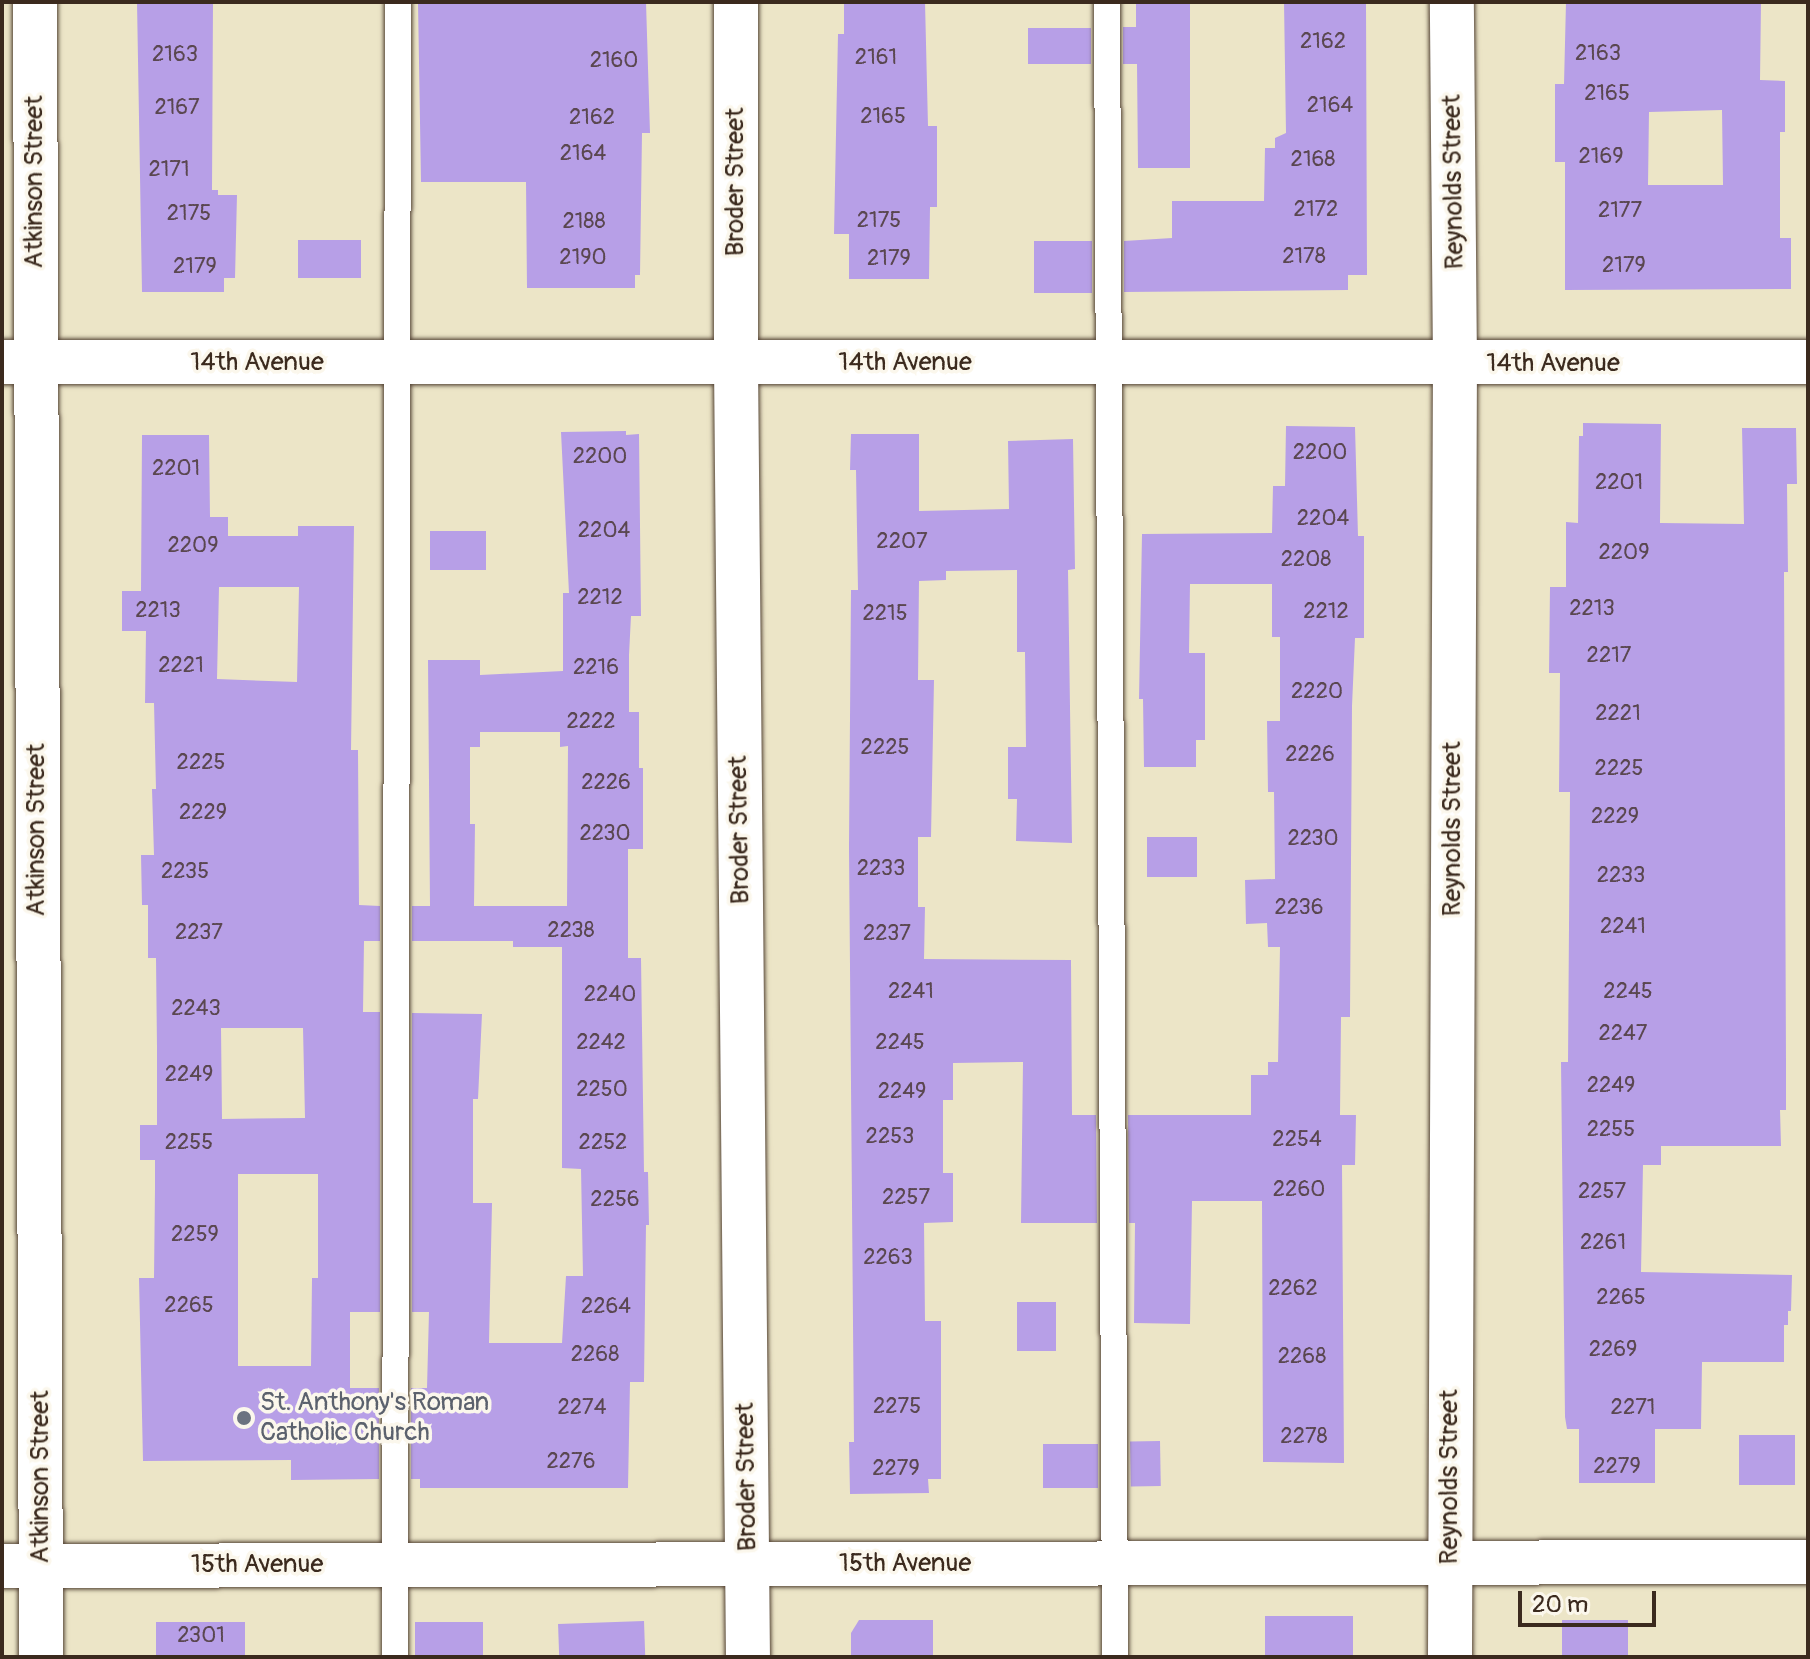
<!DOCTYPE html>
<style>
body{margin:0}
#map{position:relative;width:1810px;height:1659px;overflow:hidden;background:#ece5c7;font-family:Pangolin,sans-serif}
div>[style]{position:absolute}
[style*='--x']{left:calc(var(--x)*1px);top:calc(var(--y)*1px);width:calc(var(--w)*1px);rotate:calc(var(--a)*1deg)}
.building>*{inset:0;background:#b79fe7;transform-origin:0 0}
.roads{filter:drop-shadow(0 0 2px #564637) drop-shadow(0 0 2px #564637)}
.service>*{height:26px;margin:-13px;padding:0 13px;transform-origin:13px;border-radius:13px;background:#fff}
.minor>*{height:44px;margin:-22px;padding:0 22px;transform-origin:22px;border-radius:22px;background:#fff}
.dots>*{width:22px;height:22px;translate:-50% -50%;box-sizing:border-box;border:4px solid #fbf7ec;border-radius:50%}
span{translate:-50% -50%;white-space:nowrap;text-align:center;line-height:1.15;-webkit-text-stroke:7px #fbf7ec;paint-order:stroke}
.number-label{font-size:22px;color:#5a4750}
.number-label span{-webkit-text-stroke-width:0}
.street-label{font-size:26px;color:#3b2a1e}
.worship-label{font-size:26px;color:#5b616d}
.left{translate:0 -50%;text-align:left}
.frame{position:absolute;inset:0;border:4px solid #3b2a1e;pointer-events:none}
.scale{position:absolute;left:1518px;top:1591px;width:138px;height:36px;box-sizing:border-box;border:4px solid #3b2a1e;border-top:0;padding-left:10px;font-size:24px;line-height:28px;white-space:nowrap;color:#3b2a1e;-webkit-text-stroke:6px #fbf7ec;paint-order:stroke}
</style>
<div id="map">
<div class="building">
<i style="clip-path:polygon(137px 2px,213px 2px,212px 190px,218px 190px,218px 195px,237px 195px,235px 278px,224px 278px,224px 292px,142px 292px)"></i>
<i style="clip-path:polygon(418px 2px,646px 2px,650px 133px,642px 133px,640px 275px,635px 275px,635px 288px,527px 288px,526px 182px,421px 182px)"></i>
<i style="clip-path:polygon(844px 2px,925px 2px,928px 126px,937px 126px,937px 207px,930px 207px,929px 279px,849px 279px,849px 234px,834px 234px,838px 34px,844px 34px)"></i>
<i style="clip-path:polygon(1136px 2px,1190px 2px,1190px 168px,1138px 168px,1137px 64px,1123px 64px,1123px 27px,1136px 27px)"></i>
<i style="clip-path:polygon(1284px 2px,1366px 2px,1367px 275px,1348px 275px,1348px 290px,1124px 292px,1124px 241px,1172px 238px,1172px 201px,1264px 201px,1265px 148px,1275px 148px,1275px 138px,1286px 133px)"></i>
<i style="clip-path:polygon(evenodd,1566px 2px,1761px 2px,1760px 80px,1785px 81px,1785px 132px,1780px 132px,1780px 238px,1791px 238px,1791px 289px,1565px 290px,1565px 162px,1555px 162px,1555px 84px,1564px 84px,1566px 2px,1722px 110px,1723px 185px,1648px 185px,1649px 112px,1722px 110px)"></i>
<i style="left:1091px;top:28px;width:36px;height:63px;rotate:90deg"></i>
<i style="left:298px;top:240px;width:63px;height:38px"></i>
<i style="left:1034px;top:241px;width:58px;height:52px"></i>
<i style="clip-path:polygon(1583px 423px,1661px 424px,1660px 523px,1744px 524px,1742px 428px,1796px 428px,1797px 484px,1787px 484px,1788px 572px,1784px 572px,1786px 1063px,1786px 1110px,1780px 1110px,1781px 1146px,1661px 1146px,1661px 1165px,1643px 1165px,1641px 1272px,1792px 1275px,1791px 1311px,1788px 1311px,1788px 1325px,1784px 1325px,1784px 1362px,1702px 1362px,1701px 1429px,1655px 1429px,1655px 1483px,1579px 1483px,1579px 1429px,1567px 1429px,1565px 1417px,1561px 1062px,1568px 1062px,1570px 792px,1559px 792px,1560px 673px,1549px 673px,1550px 587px,1566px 587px,1566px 522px,1578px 523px,1579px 436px,1583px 436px)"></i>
<i style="clip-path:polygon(1286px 426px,1355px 427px,1358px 536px,1364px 536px,1364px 638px,1355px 638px,1352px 706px,1350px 1017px,1341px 1017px,1340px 1115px,1356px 1115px,1355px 1165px,1342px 1165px,1344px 1463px,1263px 1462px,1262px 1201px,1192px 1201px,1190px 1324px,1134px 1323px,1135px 1223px,1129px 1223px,1128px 1115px,1251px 1115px,1251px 1075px,1268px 1075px,1268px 1062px,1278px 1062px,1280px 947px,1268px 947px,1267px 923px,1246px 924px,1245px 880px,1275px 879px,1274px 792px,1268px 792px,1267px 721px,1280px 721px,1280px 637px,1272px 637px,1272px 584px,1190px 584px,1189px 653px,1205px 653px,1205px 740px,1196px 740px,1196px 767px,1144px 767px,1143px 699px,1139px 699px,1142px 534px,1272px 533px,1273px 486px,1285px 486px)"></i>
<i style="clip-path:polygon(evenodd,626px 431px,626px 435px,639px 434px,641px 616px,631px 616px,629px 655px,629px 712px,639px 712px,639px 768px,643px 768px,643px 849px,628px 849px,628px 958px,641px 958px,644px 1172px,648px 1172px,649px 1225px,646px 1225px,644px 1382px,630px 1382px,628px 1488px,420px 1488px,420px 1479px,411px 1479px,411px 1388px,427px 1388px,429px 1312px,412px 1312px,412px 1013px,482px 1014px,478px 1099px,473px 1099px,473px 1203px,492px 1203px,489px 1343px,562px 1343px,566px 1276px,583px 1276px,581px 1169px,562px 1168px,562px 947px,513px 947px,513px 941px,412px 941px,412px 906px,430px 906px,428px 660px,480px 660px,480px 675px,563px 671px,563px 593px,569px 593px,561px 432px,626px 431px,480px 732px,560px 732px,560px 747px,568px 746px,567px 906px,474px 906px,475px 824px,470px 824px,470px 747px,480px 747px,480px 732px)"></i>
<i style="clip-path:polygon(851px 434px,919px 434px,919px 511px,1009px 509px,1008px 441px,1073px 439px,1075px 569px,1068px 570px,1072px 843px,1016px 841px,1017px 799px,1008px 799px,1008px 747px,1026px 747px,1025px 652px,1017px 652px,1017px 570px,946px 571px,946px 580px,919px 581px,918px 680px,934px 680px,931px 837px,918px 837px,918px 907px,925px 907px,924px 959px,1071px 960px,1072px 1115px,1096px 1115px,1097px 1223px,1021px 1223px,1023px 1062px,953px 1063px,953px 1100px,943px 1100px,943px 1173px,953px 1173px,953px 1222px,924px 1223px,925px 1321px,941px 1321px,941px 1479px,928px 1479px,929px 1493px,850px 1494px,849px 1442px,854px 1442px,849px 847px,851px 590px,858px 590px,856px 470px,850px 470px)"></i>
<i style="clip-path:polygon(evenodd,142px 435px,209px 435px,210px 517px,228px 517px,228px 536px,298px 536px,298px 526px,354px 526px,351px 750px,358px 750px,359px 905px,380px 906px,380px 941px,364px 941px,363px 1012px,380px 1012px,380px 1312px,350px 1312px,350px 1388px,379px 1388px,379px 1479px,291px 1480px,291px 1460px,143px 1461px,139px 1278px,154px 1278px,155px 1187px,155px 1160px,140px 1160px,140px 1125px,157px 1125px,157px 1048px,156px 958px,148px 958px,148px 905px,142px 905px,141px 855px,154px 855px,152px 789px,156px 789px,154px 703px,145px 703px,146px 631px,122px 631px,122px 591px,141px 591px,142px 435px,219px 587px,299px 587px,297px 682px,217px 679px,219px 587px,142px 435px,221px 1028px,303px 1028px,305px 1118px,222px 1119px,221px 1028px,142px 435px,238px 1174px,318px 1174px,318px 1278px,312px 1278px,311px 1366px,238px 1366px,238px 1174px)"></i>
<i style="left:486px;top:531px;width:39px;height:56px;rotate:90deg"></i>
<i style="left:1147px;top:837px;width:50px;height:40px"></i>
<i style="left:1017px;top:1302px;width:39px;height:49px"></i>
<i style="left:1739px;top:1435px;width:56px;height:50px"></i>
<i style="left:1160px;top:1441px;width:45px;height:30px;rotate:89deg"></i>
<i style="left:1098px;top:1444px;width:44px;height:55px;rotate:90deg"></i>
<i style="left:1353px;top:1616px;width:41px;height:88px;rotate:90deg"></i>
<i style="clip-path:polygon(859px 1620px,933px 1620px,933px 1657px,851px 1657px,851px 1633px)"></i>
<i style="left:1562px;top:1620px;width:66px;height:37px"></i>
<i style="left:644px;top:1621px;width:36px;height:86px;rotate:88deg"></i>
<i style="left:156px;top:1622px;width:89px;height:35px"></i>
<i style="left:415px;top:1622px;width:68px;height:35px"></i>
</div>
<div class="roads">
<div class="service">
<i style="--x:1107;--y:2;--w:1655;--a:89.72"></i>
<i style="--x:395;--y:1657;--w:1655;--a:-89.9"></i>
</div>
<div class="minor">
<i style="--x:35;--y:2;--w:1655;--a:89.79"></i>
<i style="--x:736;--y:2;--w:361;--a:90"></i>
<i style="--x:736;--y:363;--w:1294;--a:89.47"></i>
<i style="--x:2;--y:362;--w:1806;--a:0"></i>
<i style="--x:2;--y:1566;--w:1806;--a:-0.13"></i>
<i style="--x:1450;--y:1657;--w:1292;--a:-89.78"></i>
<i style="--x:1455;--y:365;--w:363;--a:-90.5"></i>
</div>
</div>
<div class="dots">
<i style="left:244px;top:1418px;background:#6b7280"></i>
</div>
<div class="number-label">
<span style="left:1323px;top:42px">2162</span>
<span style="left:1598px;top:54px">2163</span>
<span style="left:175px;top:55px">2163</span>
<span style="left:876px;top:58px">2161</span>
<span style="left:614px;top:61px">2160</span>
<span style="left:1607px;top:94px">2165</span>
<span style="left:1330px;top:106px">2164</span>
<span style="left:177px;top:108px">2167</span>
<span style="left:883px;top:117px">2165</span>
<span style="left:592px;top:118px">2162</span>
<span style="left:583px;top:154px">2164</span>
<span style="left:1601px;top:157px">2169</span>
<span style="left:1313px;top:160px">2168</span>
<span style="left:169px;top:170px">2171</span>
<span style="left:1316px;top:210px">2172</span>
<span style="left:1620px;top:211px">2177</span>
<span style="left:189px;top:214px">2175</span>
<span style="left:879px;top:221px">2175</span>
<span style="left:584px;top:222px">2188</span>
<span style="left:1304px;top:257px">2178</span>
<span style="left:583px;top:258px">2190</span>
<span style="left:889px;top:259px">2179</span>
<span style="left:1624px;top:266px">2179</span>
<span style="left:195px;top:267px">2179</span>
<span style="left:1320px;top:453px">2200</span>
<span style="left:600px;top:457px">2200</span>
<span style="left:176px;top:469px">2201</span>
<span style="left:1619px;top:483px">2201</span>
<span style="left:1323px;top:519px">2204</span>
<span style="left:604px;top:531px">2204</span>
<span style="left:902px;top:542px">2207</span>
<span style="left:193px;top:546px">2209</span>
<span style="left:1624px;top:553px">2209</span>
<span style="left:1306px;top:560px">2208</span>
<span style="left:600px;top:598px">2212</span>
<span style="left:1592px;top:609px">2213</span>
<span style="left:158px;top:611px">2213</span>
<span style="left:1326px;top:612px">2212</span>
<span style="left:885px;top:614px">2215</span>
<span style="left:1609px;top:656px">2217</span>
<span style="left:181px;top:666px">2221</span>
<span style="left:596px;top:668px">2216</span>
<span style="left:1317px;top:692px">2220</span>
<span style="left:1618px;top:714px">2221</span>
<span style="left:591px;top:722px">2222</span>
<span style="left:885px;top:748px">2225</span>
<span style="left:1310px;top:755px">2226</span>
<span style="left:201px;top:763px">2225</span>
<span style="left:1619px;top:769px">2225</span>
<span style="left:606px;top:783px">2226</span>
<span style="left:203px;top:813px">2229</span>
<span style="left:1615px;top:817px">2229</span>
<span style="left:605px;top:834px">2230</span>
<span style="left:1313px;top:839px">2230</span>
<span style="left:881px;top:869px">2233</span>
<span style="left:185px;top:872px">2235</span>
<span style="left:1621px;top:876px">2233</span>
<span style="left:1299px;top:908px">2236</span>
<span style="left:1623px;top:927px">2241</span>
<span style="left:571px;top:931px">2238</span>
<span style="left:199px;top:933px">2237</span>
<span style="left:887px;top:934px">2237</span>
<span style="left:911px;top:992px">2241</span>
<span style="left:1628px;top:992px">2245</span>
<span style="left:610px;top:995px">2240</span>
<span style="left:196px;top:1009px">2243</span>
<span style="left:1623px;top:1034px">2247</span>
<span style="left:601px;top:1043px">2242</span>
<span style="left:900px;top:1043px">2245</span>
<span style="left:189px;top:1075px">2249</span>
<span style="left:1611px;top:1086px">2249</span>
<span style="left:602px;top:1090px">2250</span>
<span style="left:902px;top:1092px">2249</span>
<span style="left:1611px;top:1130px">2255</span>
<span style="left:890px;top:1137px">2253</span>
<span style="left:1297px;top:1140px">2254</span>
<span style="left:189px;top:1143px">2255</span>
<span style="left:603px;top:1143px">2252</span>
<span style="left:1299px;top:1190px">2260</span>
<span style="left:1602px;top:1192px">2257</span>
<span style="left:906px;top:1198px">2257</span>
<span style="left:615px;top:1200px">2256</span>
<span style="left:195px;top:1235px">2259</span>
<span style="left:1603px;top:1243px">2261</span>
<span style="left:888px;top:1258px">2263</span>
<span style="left:1293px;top:1289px">2262</span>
<span style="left:1621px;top:1298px">2265</span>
<span style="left:189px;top:1306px">2265</span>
<span style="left:606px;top:1307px">2264</span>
<span style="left:1613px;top:1350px">2269</span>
<span style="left:595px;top:1355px">2268</span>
<span style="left:1302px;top:1357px">2268</span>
<span style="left:897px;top:1407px">2275</span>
<span style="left:582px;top:1408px">2274</span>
<span style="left:1633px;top:1408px">2271</span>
<span style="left:1304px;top:1437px">2278</span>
<span style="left:571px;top:1462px">2276</span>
<span style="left:1617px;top:1467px">2279</span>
<span style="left:896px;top:1469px">2279</span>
<span style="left:201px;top:1636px">2301</span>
</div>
<div class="street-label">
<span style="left:35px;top:182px;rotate:-90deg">Atkinson Street</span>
<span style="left:736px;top:182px;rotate:-90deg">Broder Street</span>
<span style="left:1454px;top:182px;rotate:-91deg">Reynolds Street</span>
<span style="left:257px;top:363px">14th Avenue</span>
<span style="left:905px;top:363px">14th Avenue</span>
<span style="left:1553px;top:364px">14th Avenue</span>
<span style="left:1453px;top:829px;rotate:-90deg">Reynolds Street</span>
<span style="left:37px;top:830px;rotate:-90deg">Atkinson Street</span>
<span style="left:740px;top:830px;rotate:-91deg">Broder Street</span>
<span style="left:41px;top:1477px;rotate:-90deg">Atkinson Street</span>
<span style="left:747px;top:1477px;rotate:-91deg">Broder Street</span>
<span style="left:1450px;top:1477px;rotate:-90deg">Reynolds Street</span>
<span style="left:905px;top:1564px">15th Avenue</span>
<span style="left:257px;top:1565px">15th Avenue</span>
</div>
<div class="worship-label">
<span class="left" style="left:260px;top:1418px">St. Anthony's Roman<br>Catholic Church</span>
</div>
<div class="frame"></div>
<div class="scale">20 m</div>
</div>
